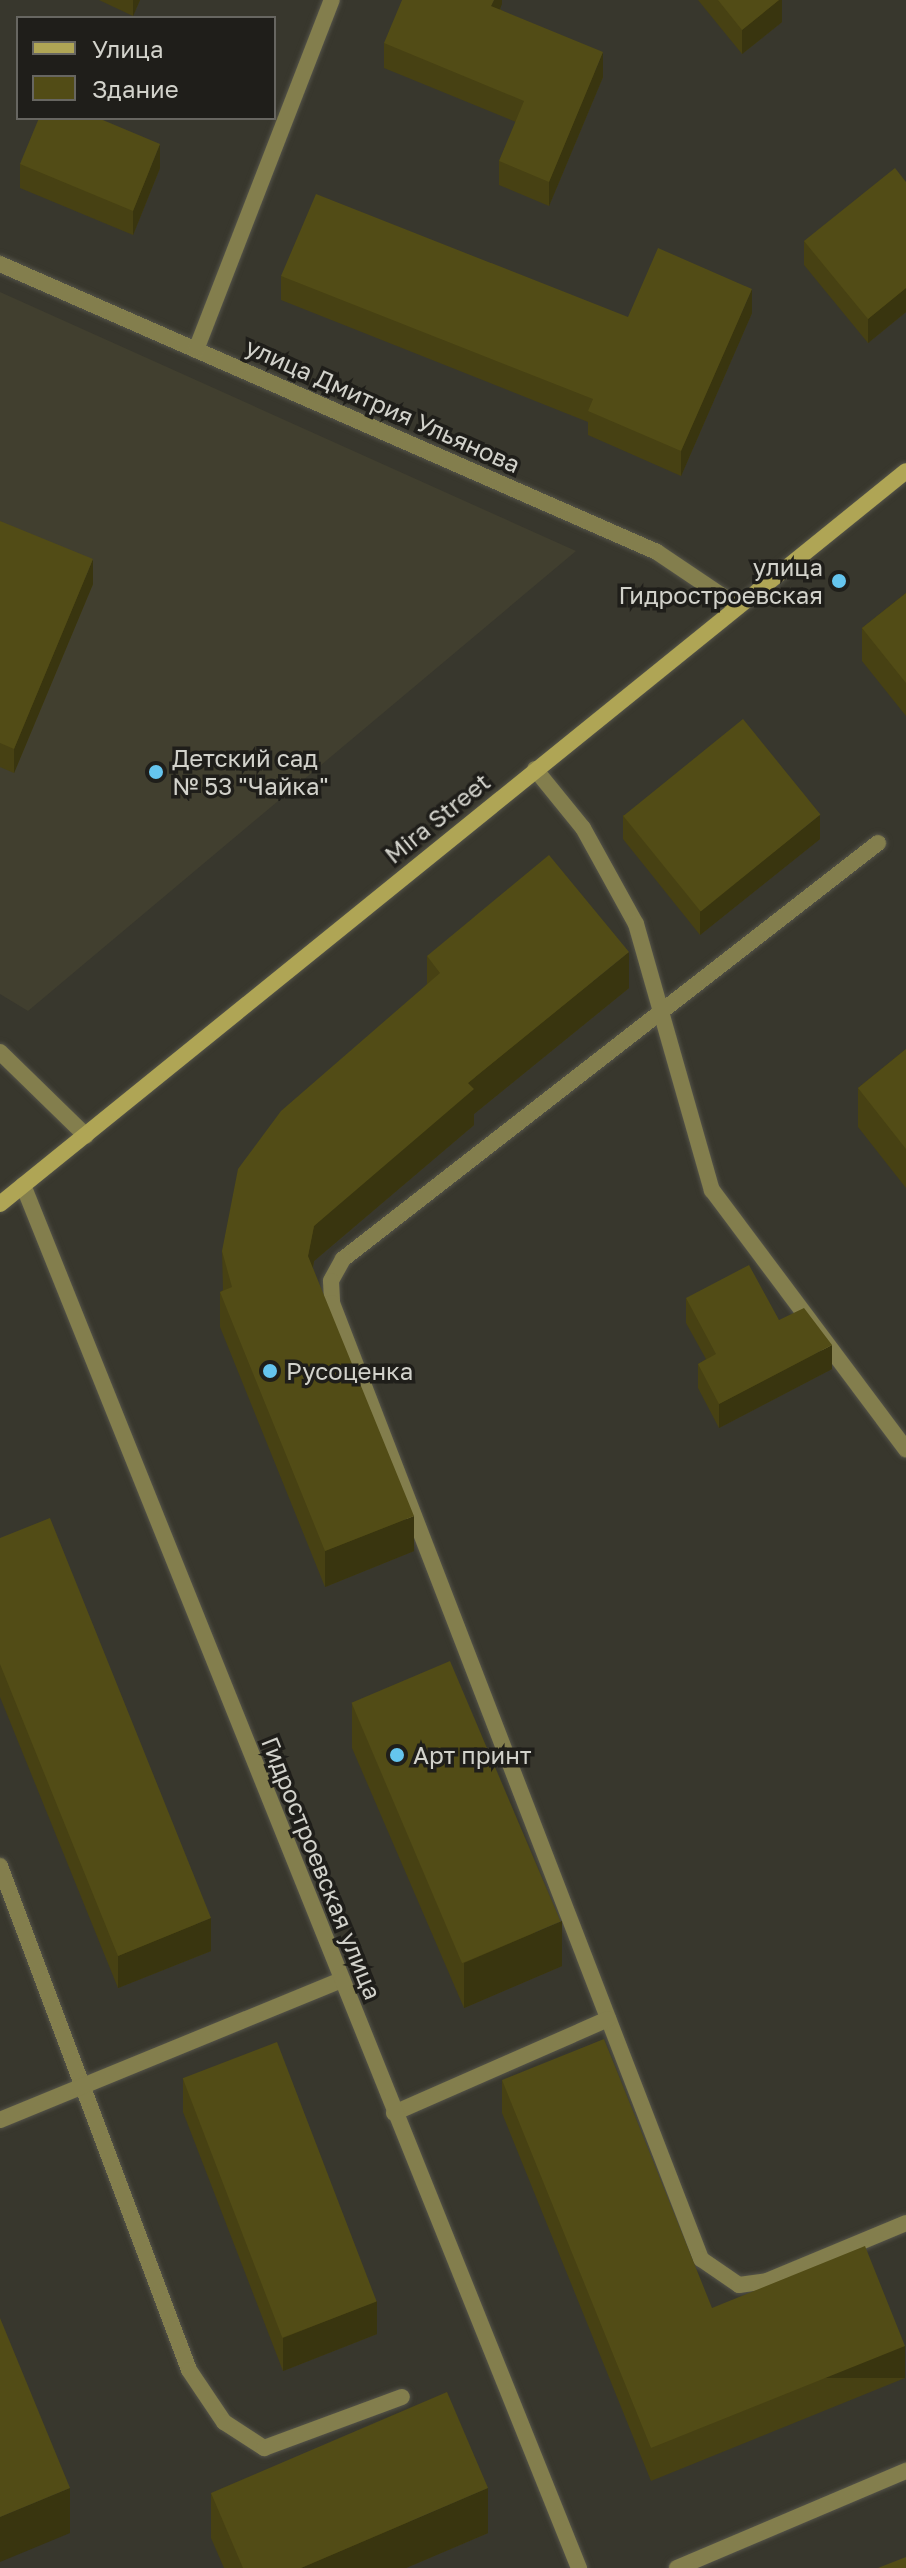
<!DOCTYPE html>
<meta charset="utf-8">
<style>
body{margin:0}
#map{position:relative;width:906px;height:2568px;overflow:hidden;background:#38372d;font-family:"Golos Text",sans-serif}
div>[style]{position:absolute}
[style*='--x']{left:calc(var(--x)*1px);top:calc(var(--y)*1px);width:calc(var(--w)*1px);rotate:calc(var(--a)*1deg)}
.built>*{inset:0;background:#413f2f}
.roads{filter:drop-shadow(0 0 2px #545349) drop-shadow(0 0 2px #545349)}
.service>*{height:16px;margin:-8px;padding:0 8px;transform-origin:8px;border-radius:8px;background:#837e4d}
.minor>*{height:16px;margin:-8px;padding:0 8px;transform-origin:8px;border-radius:8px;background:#837e4d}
.secondary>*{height:16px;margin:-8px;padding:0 8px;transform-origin:8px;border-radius:8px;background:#afa555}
.wall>*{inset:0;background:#474113}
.shaded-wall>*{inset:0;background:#39350f;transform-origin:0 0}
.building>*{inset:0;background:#524c16;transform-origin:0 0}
.dots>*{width:22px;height:22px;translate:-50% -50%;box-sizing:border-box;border:4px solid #1f1e1a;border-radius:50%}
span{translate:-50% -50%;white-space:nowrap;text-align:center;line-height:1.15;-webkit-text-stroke:7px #1f1e1a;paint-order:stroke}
.street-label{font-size:24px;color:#d2d2cb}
.poi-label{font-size:24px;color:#d2d2cb}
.right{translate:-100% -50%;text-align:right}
.left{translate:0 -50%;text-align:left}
.legend{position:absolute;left:16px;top:16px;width:260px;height:104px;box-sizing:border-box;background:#1f1e1a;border:2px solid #676661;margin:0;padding:10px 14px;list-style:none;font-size:24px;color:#d2d2cb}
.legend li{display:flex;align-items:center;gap:16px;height:40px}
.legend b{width:40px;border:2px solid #676661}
</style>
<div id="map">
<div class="built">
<i style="clip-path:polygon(0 292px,576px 551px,28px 1011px,0 994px)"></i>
</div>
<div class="roads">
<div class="service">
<i style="--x:535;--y:769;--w:76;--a:50.9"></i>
<i style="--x:583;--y:828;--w:110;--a:61.1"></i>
<i style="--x:636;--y:924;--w:277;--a:74.1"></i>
<i style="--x:712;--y:1190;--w:324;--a:53.2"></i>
<i style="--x:878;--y:843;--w:678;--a:142.13"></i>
<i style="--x:343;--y:1259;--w:25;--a:119"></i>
<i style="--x:331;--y:1281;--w:22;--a:87"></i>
<i style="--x:332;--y:1303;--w:1025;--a:68.89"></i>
<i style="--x:701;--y:2259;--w:46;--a:34.4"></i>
<i style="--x:739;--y:2285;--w:28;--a:-8"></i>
<i style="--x:767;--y:2281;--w:151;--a:-22.6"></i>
<i style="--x:0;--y:1866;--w:538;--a:69.44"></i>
<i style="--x:189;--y:2370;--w:63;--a:56.1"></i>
<i style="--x:224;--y:2422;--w:48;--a:33"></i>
<i style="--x:264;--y:2448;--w:147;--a:-20.3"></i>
<i style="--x:394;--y:2113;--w:234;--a:-23.7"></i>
<i style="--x:0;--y:2120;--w:369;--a:-22.3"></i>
</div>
<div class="minor">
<i style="--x:0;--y:264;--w:717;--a:23.67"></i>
<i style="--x:657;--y:552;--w:97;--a:34"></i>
<i style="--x:196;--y:350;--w:375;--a:-68.8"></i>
<i style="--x:0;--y:1052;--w:120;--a:44.3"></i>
<i style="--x:23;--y:1185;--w:1491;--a:68.1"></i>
<i style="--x:677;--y:2568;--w:249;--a:-23"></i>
</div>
<div class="secondary">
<i style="--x:0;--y:1204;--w:1165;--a:-38.97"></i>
</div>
</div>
<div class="wall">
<i style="clip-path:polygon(99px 0,140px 0,133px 16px)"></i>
<i style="clip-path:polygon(502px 0,500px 9px,603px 77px,549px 206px,499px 185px,499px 161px,516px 122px,384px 68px,384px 43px)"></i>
<i style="clip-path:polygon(698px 0,782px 0,782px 22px,742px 54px)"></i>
<i style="clip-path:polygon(20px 164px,160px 168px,133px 235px,20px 188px)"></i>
<i style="clip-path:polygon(906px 182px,906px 312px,868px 343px,804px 265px,804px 241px)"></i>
<i style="clip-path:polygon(281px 276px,628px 317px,752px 313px,681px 476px,588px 435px,588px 422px,281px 300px)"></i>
<i style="clip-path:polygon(0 521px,93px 584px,14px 773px,0 767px)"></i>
<i style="clip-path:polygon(906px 593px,906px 716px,862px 661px,862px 628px)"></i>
<i style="clip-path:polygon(623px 815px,820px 839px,700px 935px,623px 839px)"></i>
<i style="clip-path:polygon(427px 956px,629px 988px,474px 1114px,474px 1125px,314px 1261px,313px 1268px,414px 1551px,325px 1587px,220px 1327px,220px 1292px,223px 1290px,222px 1251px,427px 984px)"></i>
<i style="clip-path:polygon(906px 1049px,906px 1188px,858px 1127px,858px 1088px)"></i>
<i style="clip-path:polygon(686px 1298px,779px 1320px,832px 1369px,719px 1428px,698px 1388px,698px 1364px,706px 1359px,686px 1323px)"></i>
<i style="clip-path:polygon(0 1538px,211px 1951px,118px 1988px,0 1697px)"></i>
<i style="clip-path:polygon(352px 1703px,562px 1966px,464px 2008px,352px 1748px)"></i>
<i style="clip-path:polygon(183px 2079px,377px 2334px,283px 2371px,183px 2112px)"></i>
<i style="clip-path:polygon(502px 2080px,712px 2308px,905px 2378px,651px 2481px,502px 2113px)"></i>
<i style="clip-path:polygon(211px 2493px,488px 2533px,406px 2568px,224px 2568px,211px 2538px)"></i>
</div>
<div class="shaded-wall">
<i style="clip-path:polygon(133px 0,140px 0,133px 16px)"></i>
<i style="clip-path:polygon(494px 0,502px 0,502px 4px,491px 30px,491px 6px)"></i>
<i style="clip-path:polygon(779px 0,782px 0,782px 22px,742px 54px,742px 30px)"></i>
<i style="clip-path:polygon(603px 52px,603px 77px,549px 206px,549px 182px)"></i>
<i style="clip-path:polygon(160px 144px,160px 168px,133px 235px,133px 211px)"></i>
<i style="clip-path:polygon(906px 288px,906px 312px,868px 343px,868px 319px)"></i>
<i style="clip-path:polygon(752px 289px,752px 313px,681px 476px,681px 451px)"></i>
<i style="clip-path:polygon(93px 559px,93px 584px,14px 773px,14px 749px)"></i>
<i style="clip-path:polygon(820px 815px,820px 839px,700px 935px,700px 911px)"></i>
<i style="clip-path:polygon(629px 952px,629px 988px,474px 1114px,474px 1125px,314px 1261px,308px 1292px,308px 1256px,314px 1226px,468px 1083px)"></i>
<i style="clip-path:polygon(832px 1345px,832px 1369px,719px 1428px,719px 1404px)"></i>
<i style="clip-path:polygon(414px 1516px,414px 1551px,325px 1587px,325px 1551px)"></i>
<i style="clip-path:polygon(211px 1918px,211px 1951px,118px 1988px,118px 1956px)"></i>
<i style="clip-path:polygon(562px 1921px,562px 1966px,464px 2008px,464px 1963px)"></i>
<i style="clip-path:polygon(377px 2301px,377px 2334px,283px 2371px,283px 2338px)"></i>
<i style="left:905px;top:2346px;width:32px;height:274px;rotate:90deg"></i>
<i style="clip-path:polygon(70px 2488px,70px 2533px,0 2562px,0 2517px)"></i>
<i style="clip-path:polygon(488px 2488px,488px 2533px,406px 2568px,301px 2568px)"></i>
</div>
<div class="building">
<i style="clip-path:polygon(402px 0,494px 0,491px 6px,603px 52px,549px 182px,499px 161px,524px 101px,384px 43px)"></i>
<i style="clip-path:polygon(718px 0,779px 0,742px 30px)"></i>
<i style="clip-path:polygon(39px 118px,98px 118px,160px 144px,133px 211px,20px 164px)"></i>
<i style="clip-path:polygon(895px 168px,906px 182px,906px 288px,868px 319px,804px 241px)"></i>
<i style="clip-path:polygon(316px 194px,628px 317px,658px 248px,752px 289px,681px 451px,588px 411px,593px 399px,281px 276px)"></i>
<i style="clip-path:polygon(0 521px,93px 559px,14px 749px,0 743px)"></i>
<i style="clip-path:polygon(906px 593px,906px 683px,862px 628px)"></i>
<i style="left:743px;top:719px;width:123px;height:154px;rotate:51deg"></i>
<i style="clip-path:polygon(549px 855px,629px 952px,468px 1083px,474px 1089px,314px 1226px,308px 1256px,414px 1516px,325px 1551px,220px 1292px,232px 1287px,222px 1251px,238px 1169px,281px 1111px,440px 973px,427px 956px)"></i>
<i style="clip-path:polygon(906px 1049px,906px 1149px,858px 1088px)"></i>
<i style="clip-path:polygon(749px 1265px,779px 1320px,804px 1308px,832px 1345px,719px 1404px,698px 1364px,716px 1354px,686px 1298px)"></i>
<i style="clip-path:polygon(50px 1518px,211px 1918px,118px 1956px,0 1664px,0 1538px)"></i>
<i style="left:450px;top:1661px;width:283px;height:107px;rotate:67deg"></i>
<i style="clip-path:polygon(604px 2039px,712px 2308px,865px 2246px,905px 2346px,651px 2448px,502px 2080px)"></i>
<i style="left:277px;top:2042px;width:278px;height:101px;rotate:69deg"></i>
<i style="clip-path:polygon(0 2318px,70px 2488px,0 2517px)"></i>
<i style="clip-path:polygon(447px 2392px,488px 2488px,301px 2568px,243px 2568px,211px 2493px)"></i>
<i style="clip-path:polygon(906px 2557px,906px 2568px,878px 2568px)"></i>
</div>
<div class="dots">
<i style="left:839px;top:581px;background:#65c5ee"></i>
<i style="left:156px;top:772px;background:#65c5ee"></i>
<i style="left:270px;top:1371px;background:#65c5ee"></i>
<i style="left:397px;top:1755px;background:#65c5ee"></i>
</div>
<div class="street-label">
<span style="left:383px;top:405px;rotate:24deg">улица Дмитрия Ульянова</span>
<span style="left:437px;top:818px;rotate:-39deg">Mira Street</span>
<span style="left:322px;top:1868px;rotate:68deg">Гидростроевская улица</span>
</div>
<div class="poi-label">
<span class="right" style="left:823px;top:581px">улица<br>Гидростроевская</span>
<span class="left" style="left:172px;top:772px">Детский сад<br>№ 53 "Чайка"</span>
<span class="left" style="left:286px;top:1371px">Русоценка</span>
<span class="left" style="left:413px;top:1755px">Арт принт</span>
</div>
<ul class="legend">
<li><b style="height:10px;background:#afa555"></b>Улица</li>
<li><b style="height:22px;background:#524c16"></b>Здание</li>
</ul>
</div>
